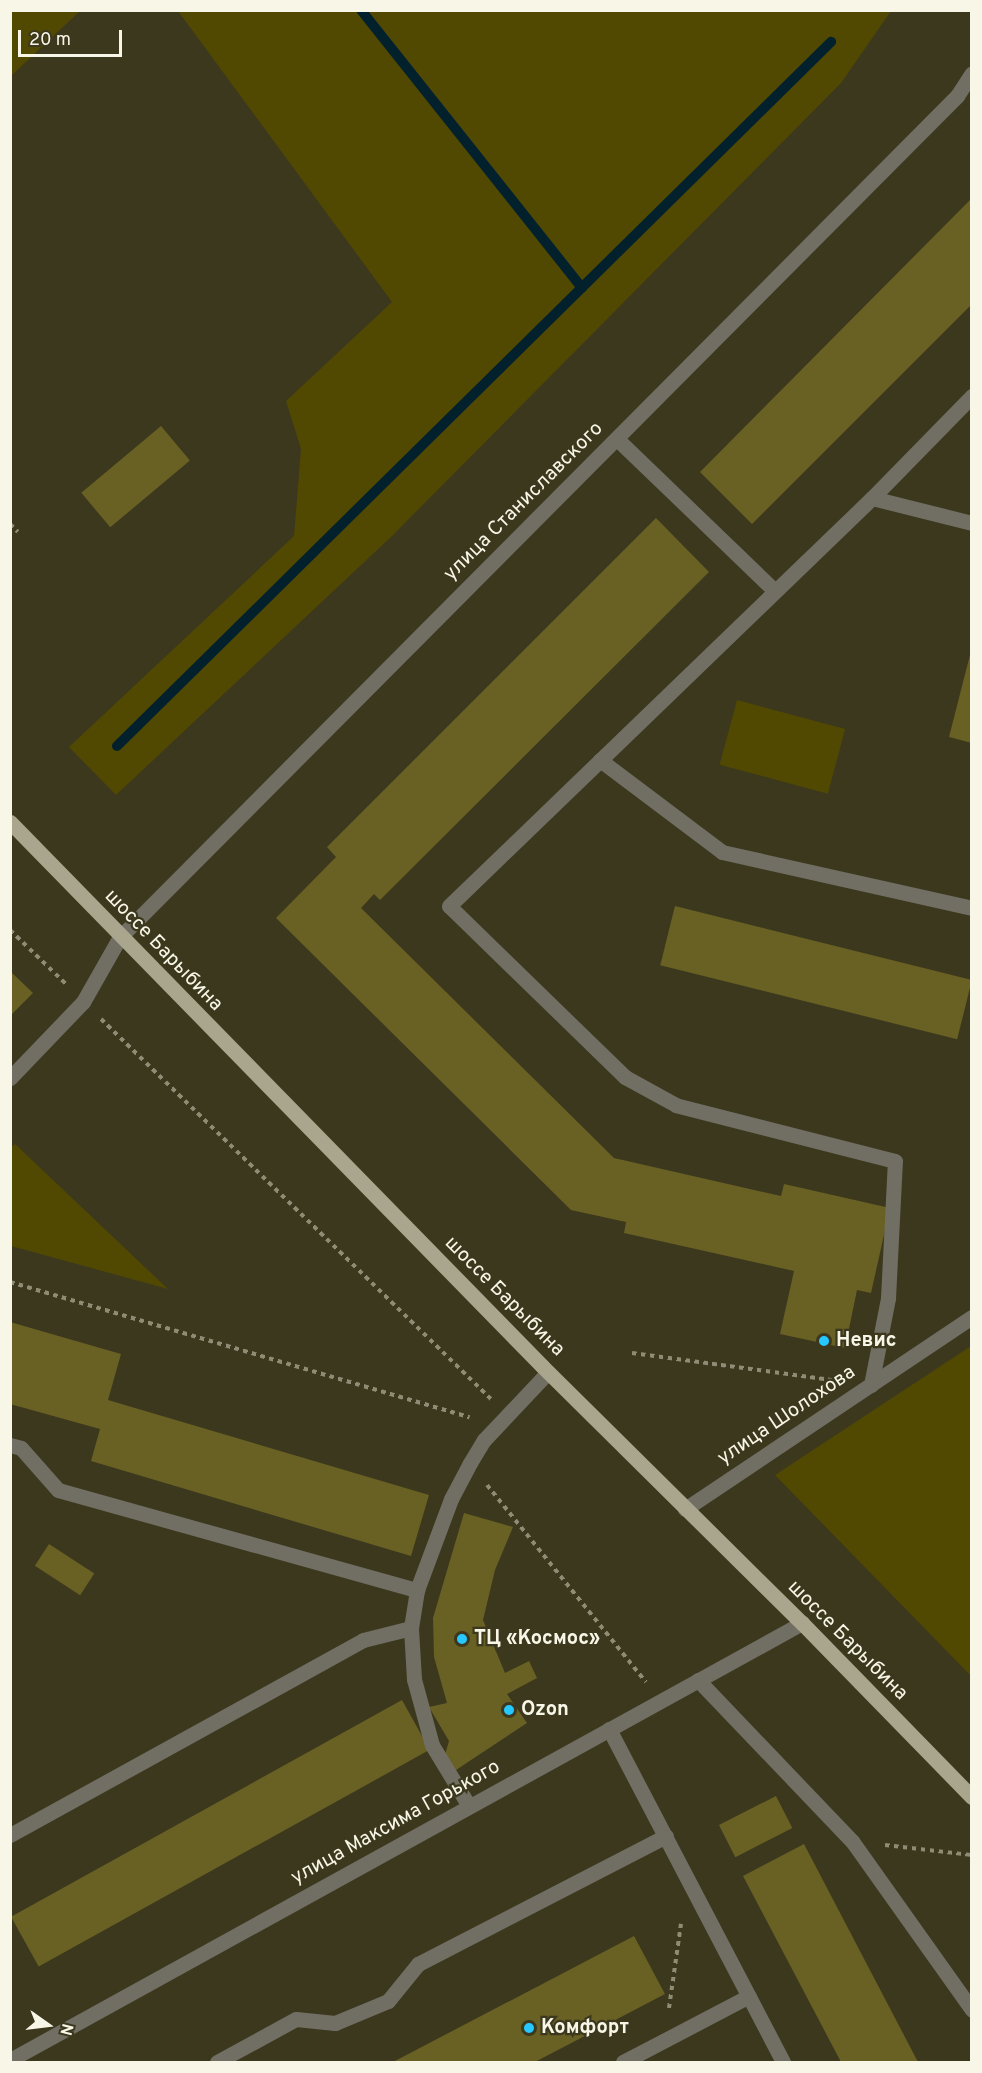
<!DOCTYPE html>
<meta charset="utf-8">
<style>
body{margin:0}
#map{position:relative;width:982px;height:2073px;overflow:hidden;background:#3c381e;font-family:Overpass,sans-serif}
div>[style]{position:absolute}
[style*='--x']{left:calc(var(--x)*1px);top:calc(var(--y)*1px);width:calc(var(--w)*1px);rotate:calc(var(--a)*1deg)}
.green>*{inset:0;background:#514802;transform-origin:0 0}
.stream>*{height:10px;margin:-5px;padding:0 5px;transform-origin:5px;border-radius:5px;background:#03212d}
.building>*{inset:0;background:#696023;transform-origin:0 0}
.path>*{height:4px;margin-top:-2px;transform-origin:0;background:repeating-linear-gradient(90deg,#8f8c76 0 4.5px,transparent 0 9px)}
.minor>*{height:15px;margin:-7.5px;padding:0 7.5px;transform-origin:7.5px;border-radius:7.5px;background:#716f63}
.major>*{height:15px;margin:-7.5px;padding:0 7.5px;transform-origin:7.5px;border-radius:7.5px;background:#a9a68d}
.dots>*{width:16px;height:16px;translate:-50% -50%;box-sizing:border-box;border:3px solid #3c381e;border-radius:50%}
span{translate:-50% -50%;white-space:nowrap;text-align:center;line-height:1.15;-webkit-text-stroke:4.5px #3c381e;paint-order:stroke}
.street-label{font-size:20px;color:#f8f6e6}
.poi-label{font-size:20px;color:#f8f6e6;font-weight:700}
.left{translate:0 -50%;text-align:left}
.frame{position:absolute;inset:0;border:12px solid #f8f6e6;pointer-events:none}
.north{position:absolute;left:18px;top:1995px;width:60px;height:60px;-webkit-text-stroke:4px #3c381e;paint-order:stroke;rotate:104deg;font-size:16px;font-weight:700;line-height:24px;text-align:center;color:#f8f6e6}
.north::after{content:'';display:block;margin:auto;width:21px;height:27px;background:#f8f6e6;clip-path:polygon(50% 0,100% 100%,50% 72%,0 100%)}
.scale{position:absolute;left:18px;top:30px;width:104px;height:27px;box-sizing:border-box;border:3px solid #f8f6e6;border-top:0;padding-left:8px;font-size:18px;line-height:21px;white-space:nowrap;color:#f8f6e6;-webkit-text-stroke:4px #3c381e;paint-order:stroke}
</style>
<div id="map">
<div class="green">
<i style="clip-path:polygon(11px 10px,80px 10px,80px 11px,11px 76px)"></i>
<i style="clip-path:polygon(178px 11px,891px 11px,841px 83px,391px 537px,116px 795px,69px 747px,294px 536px,301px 449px,286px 401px,392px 302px)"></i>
<i style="left:737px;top:700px;width:112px;height:67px;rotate:15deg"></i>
<i style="clip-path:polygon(15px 1144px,168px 1289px,11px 1246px,10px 1148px)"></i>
<i style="clip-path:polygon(971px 1346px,971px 1676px,775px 1475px)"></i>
</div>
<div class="stream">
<i style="--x:361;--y:10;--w:355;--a:51.5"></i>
<i style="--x:117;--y:746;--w:1003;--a:-44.6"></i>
</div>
<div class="building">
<i style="clip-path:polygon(972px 198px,972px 304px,752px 524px,700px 472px)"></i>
<i style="left:161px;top:426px;width:45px;height:104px;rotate:50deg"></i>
<i style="clip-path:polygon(656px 518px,709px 572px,380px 900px,374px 894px,361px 908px,614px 1158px,781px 1196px,784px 1184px,890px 1208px,871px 1293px,857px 1290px,845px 1348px,780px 1334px,794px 1271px,624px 1233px,626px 1222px,571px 1210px,276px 918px,336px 857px,327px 847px)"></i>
<i style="clip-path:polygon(971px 651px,972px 651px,972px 743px,949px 737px)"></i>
<i style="left:675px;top:906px;width:306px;height:61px;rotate:14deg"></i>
<i style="clip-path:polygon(10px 971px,33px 993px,10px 1016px)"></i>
<i style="clip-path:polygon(10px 1322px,121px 1354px,108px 1400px,429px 1495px,411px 1556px,91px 1461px,100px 1429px,10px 1404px)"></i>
<i style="clip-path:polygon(464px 1513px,513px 1527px,495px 1570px,483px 1620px,505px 1673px,529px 1661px,537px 1678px,507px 1694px,527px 1723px,456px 1770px,444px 1758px,449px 1741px,429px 1707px,447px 1703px,434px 1657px,433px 1618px)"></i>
<i style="left:49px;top:1544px;width:54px;height:26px;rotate:33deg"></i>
<i style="left:402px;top:1700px;width:57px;height:447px;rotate:61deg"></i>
<i style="left:776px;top:1796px;width:36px;height:64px;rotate:63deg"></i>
<i style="clip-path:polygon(804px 1844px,918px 2062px,841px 2062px,743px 1876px)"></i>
<i style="clip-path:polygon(634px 1936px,665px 1994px,535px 2062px,393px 2062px)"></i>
</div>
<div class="path">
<i style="--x:10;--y:524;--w:11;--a:45"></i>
<i style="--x:10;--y:930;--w:78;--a:44"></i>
<i style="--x:101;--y:1019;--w:545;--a:44.26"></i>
<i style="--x:10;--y:1282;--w:479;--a:16.4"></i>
<i style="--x:632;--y:1353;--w:203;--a:7.7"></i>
<i style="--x:487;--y:1485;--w:253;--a:51.1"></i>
<i style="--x:885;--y:1845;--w:88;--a:6.6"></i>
<i style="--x:669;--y:2008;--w:85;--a:-81.9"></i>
</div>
<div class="minor">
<i style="--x:617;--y:439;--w:219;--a:43.9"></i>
<i style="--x:872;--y:498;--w:103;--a:14"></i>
<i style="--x:600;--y:760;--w:153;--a:37"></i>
<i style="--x:722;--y:852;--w:256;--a:12.6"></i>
<i style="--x:10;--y:1078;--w:105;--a:-46.2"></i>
<i style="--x:83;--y:1002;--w:75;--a:-60.4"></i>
<i style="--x:120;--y:937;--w:1187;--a:-45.14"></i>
<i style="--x:957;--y:96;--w:27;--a:-57"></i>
<i style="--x:871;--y:1385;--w:89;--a:-78.9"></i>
<i style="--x:888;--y:1298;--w:137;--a:-87.1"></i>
<i style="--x:895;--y:1161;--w:226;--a:-165.7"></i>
<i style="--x:676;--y:1105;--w:58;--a:-151.2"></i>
<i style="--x:625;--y:1077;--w:245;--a:-135.8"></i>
<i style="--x:449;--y:906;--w:588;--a:-43.97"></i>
<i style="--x:872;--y:498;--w:143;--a:-45.6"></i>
<i style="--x:10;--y:1445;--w:11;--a:15"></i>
<i style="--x:21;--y:1448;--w:56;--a:48.6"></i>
<i style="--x:58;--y:1490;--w:373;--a:15.6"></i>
<i style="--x:685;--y:1509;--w:345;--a:-33.8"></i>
<i style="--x:698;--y:1680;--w:223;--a:46.3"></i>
<i style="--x:852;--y:1841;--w:207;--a:54.6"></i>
<i style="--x:609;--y:1729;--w:376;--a:62.4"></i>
<i style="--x:469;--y:1806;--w:71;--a:-121.2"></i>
<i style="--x:432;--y:1745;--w:68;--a:-105.3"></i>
<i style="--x:414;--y:1679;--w:51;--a:-93.4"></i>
<i style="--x:411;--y:1628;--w:38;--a:-81"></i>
<i style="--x:417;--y:1590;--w:97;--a:-69.5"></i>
<i style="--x:451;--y:1499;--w:41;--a:-62.2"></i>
<i style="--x:470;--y:1463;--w:27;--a:-59"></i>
<i style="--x:484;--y:1440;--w:93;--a:-46.7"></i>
<i style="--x:10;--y:1835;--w:403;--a:-28.9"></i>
<i style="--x:363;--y:1640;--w:49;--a:-14"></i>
<i style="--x:10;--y:2060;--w:905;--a:-28.89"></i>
<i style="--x:217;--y:2062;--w:90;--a:-28.6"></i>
<i style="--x:296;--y:2019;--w:39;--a:6"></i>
<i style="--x:335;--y:2023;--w:57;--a:-22.5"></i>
<i style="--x:388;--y:2001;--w:48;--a:-51"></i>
<i style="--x:418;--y:1964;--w:279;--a:-27.3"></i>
<i style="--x:623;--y:2062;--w:142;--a:-27.6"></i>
</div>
<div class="major">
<i style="--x:10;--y:822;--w:761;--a:45.64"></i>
<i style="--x:542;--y:1366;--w:366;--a:44.7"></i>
<i style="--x:802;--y:1623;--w:243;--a:45.7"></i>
</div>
<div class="dots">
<i style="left:824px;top:1341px;background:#27c8ff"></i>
<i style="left:462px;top:1639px;background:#27c8ff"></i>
<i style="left:509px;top:1710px;background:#27c8ff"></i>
<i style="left:529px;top:2028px;background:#27c8ff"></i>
</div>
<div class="street-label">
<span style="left:524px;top:502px;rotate:-45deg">улица Станиславского</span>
<span style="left:163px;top:951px;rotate:46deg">шоссе Барыбина</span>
<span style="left:504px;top:1297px;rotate:45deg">шоссе Барыбина</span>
<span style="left:787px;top:1416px;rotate:-34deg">улица Шолохова</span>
<span style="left:847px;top:1641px;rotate:45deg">шоссе Барыбина</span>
<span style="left:396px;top:1823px;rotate:-29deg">улица Максима Горького</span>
</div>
<div class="poi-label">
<span class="left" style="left:836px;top:1341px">Невис</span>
<span class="left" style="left:474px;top:1639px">ТЦ «Космос»</span>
<span class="left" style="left:521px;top:1710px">Ozon</span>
<span class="left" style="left:541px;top:2028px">Комфорт</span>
</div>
<div class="frame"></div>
<div class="north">N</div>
<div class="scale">20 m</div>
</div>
